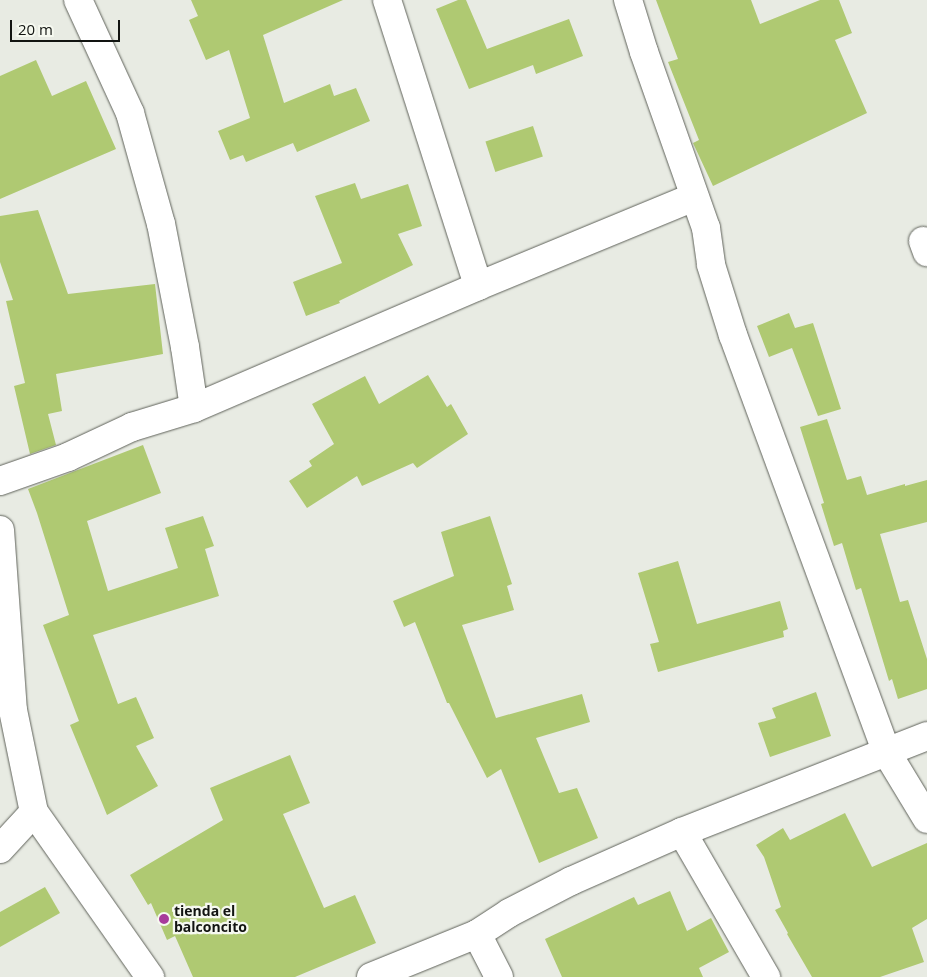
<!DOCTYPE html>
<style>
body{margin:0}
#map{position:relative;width:927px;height:977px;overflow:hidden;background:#e8ebe3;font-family:"Open Sans",sans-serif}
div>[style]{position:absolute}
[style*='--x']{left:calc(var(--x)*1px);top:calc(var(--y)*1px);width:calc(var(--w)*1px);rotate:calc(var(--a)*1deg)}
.building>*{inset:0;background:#afc972;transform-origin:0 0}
.roads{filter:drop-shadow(0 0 1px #5f625a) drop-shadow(0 0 1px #5f625a)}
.minor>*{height:28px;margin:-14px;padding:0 14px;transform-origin:14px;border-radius:14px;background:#fff}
.tertiary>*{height:28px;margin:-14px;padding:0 14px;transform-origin:14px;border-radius:14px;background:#fff}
.dots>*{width:14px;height:14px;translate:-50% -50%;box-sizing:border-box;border:2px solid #f6f9f0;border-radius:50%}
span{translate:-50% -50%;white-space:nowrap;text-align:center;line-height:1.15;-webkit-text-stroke:4.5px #f6f9f0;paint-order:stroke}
.poi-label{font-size:14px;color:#121411;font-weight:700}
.left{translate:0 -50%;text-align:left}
.scale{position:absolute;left:10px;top:20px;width:110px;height:22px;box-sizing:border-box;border:2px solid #121411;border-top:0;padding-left:6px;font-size:15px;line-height:18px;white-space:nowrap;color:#121411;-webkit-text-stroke:4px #f6f9f0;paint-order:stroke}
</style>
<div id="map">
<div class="building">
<i style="clip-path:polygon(191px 0,343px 0,263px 35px,284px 103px,330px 84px,334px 96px,356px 88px,370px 121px,297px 152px,293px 143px,246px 162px,243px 155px,230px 160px,218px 131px,250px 118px,229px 50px,206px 60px,189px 20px,198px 16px)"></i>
<i style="clip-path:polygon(458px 0,466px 0,487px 49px,569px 19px,583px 56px,536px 74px,533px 65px,469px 89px,436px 9px)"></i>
<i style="clip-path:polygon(656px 0,751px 0,760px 24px,820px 0,839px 0,852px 33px,835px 40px,867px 113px,713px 186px,693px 143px,699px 140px,668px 62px,678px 59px)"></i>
<i style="clip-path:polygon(36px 60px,52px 96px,86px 81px,116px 149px,0 199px,0 76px)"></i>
<i style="left:533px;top:126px;width:32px;height:50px;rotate:72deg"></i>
<i style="clip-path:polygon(355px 183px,361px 199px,408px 184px,422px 226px,398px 234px,413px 265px,339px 301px,340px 303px,306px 316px,293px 282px,342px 263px,315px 196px)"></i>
<i style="clip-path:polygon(38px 210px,68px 294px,155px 284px,163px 354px,56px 374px,62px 411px,48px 414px,56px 445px,30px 454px,14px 386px,25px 383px,6px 301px,13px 300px,0 262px,0 216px)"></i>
<i style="clip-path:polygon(789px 313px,795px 328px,813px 323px,841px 409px,818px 416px,792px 348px,769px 357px,757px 326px)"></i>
<i style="clip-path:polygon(428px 375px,447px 407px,451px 404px,468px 434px,417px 468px,413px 463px,362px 486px,357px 476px,307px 508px,289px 481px,312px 466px,309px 461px,334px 444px,312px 404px,365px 376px,379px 404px)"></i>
<i style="clip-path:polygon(827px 419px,847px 480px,861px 476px,867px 495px,905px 484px,905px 486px,927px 480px,927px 522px,880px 534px,900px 602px,908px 600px,927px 659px,927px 689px,898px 699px,892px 679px,889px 681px,861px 588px,856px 590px,842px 543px,834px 546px,821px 504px,824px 503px,800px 427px)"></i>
<i style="clip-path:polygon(143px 445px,161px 493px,87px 521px,108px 591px,178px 568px,165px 528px,203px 516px,214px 546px,205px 549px,219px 596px,93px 635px,118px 704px,136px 697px,154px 738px,136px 746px,158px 786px,107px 815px,70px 725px,79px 721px,43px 625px,69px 615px,37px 513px,28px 489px)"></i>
<i style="clip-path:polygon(490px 516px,512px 584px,507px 586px,514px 610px,462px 625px,496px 718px,582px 694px,590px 722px,536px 738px,559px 793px,577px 788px,598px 838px,539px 863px,501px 769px,487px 778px,449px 703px,447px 703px,415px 622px,404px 627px,393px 601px,454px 576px,441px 532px)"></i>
<i style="clip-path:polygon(678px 561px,697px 624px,780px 601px,788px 629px,783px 631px,784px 637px,658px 672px,650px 644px,659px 642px,638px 573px)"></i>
<i style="clip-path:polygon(816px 692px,831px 736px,770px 757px,758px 723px,776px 718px,772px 708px)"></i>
<i style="clip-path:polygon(290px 755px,310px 803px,283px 814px,324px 908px,355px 895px,376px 943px,295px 977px,193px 977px,175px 936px,167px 940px,151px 903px,148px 905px,130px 875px,223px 820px,210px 788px)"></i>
<i style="clip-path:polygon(845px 813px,872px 867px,927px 843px,927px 919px,912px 928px,924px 962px,880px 977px,812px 977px,787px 934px,788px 933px,775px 910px,781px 907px,764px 857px,756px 845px,783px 828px,790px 840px)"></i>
<i style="clip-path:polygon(45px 887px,60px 913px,0 947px,0 912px)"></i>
<i style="clip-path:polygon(670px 891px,687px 931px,711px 918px,729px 952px,699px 968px,703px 977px,562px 977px,545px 939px,634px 897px,638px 905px)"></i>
</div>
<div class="roads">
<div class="minor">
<i style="--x:387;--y:0;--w:300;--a:72.3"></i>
<i style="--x:628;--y:0;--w:54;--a:72.9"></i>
<i style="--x:644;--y:52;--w:187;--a:70.6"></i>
<i style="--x:706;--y:228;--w:37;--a:82"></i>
<i style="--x:711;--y:265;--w:73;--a:72.6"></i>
<i style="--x:733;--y:335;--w:445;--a:69.8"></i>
<i style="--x:887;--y:753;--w:77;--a:58.8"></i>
<i style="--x:923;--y:241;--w:12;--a:70"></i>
<i style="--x:194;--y:408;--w:309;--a:-23.2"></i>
<i style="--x:478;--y:286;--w:234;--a:-22.4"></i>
<i style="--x:0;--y:481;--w:72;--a:-19.4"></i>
<i style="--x:68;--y:457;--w:71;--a:-25.1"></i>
<i style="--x:132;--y:427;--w:65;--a:-17"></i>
<i style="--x:194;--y:408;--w:62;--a:-98.4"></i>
<i style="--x:185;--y:347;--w:125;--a:-101"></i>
<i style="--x:161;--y:224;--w:115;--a:-105.6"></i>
<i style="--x:130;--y:113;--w:124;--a:-114.7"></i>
<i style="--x:0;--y:530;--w:180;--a:85.9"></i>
<i style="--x:13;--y:710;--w:104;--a:78.4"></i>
<i style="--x:682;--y:832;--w:168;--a:59.9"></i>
<i style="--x:477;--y:934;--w:38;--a:-33"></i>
<i style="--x:509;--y:913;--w:70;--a:-27.3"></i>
<i style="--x:571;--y:881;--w:121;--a:-23.8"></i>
<i style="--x:682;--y:832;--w:263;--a:-21.4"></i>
</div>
<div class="tertiary">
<i style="--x:0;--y:849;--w:50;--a:-47.4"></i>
<i style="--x:34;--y:812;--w:202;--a:54.9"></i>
<i style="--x:371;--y:977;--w:114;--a:-22.1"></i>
<i style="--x:477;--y:934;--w:48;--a:62.9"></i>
</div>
</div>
<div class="dots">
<i style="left:164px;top:919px;background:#a73b9b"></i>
</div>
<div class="poi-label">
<span class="left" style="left:174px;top:919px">tienda el<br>balconcito</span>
</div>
<div class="scale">20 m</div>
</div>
